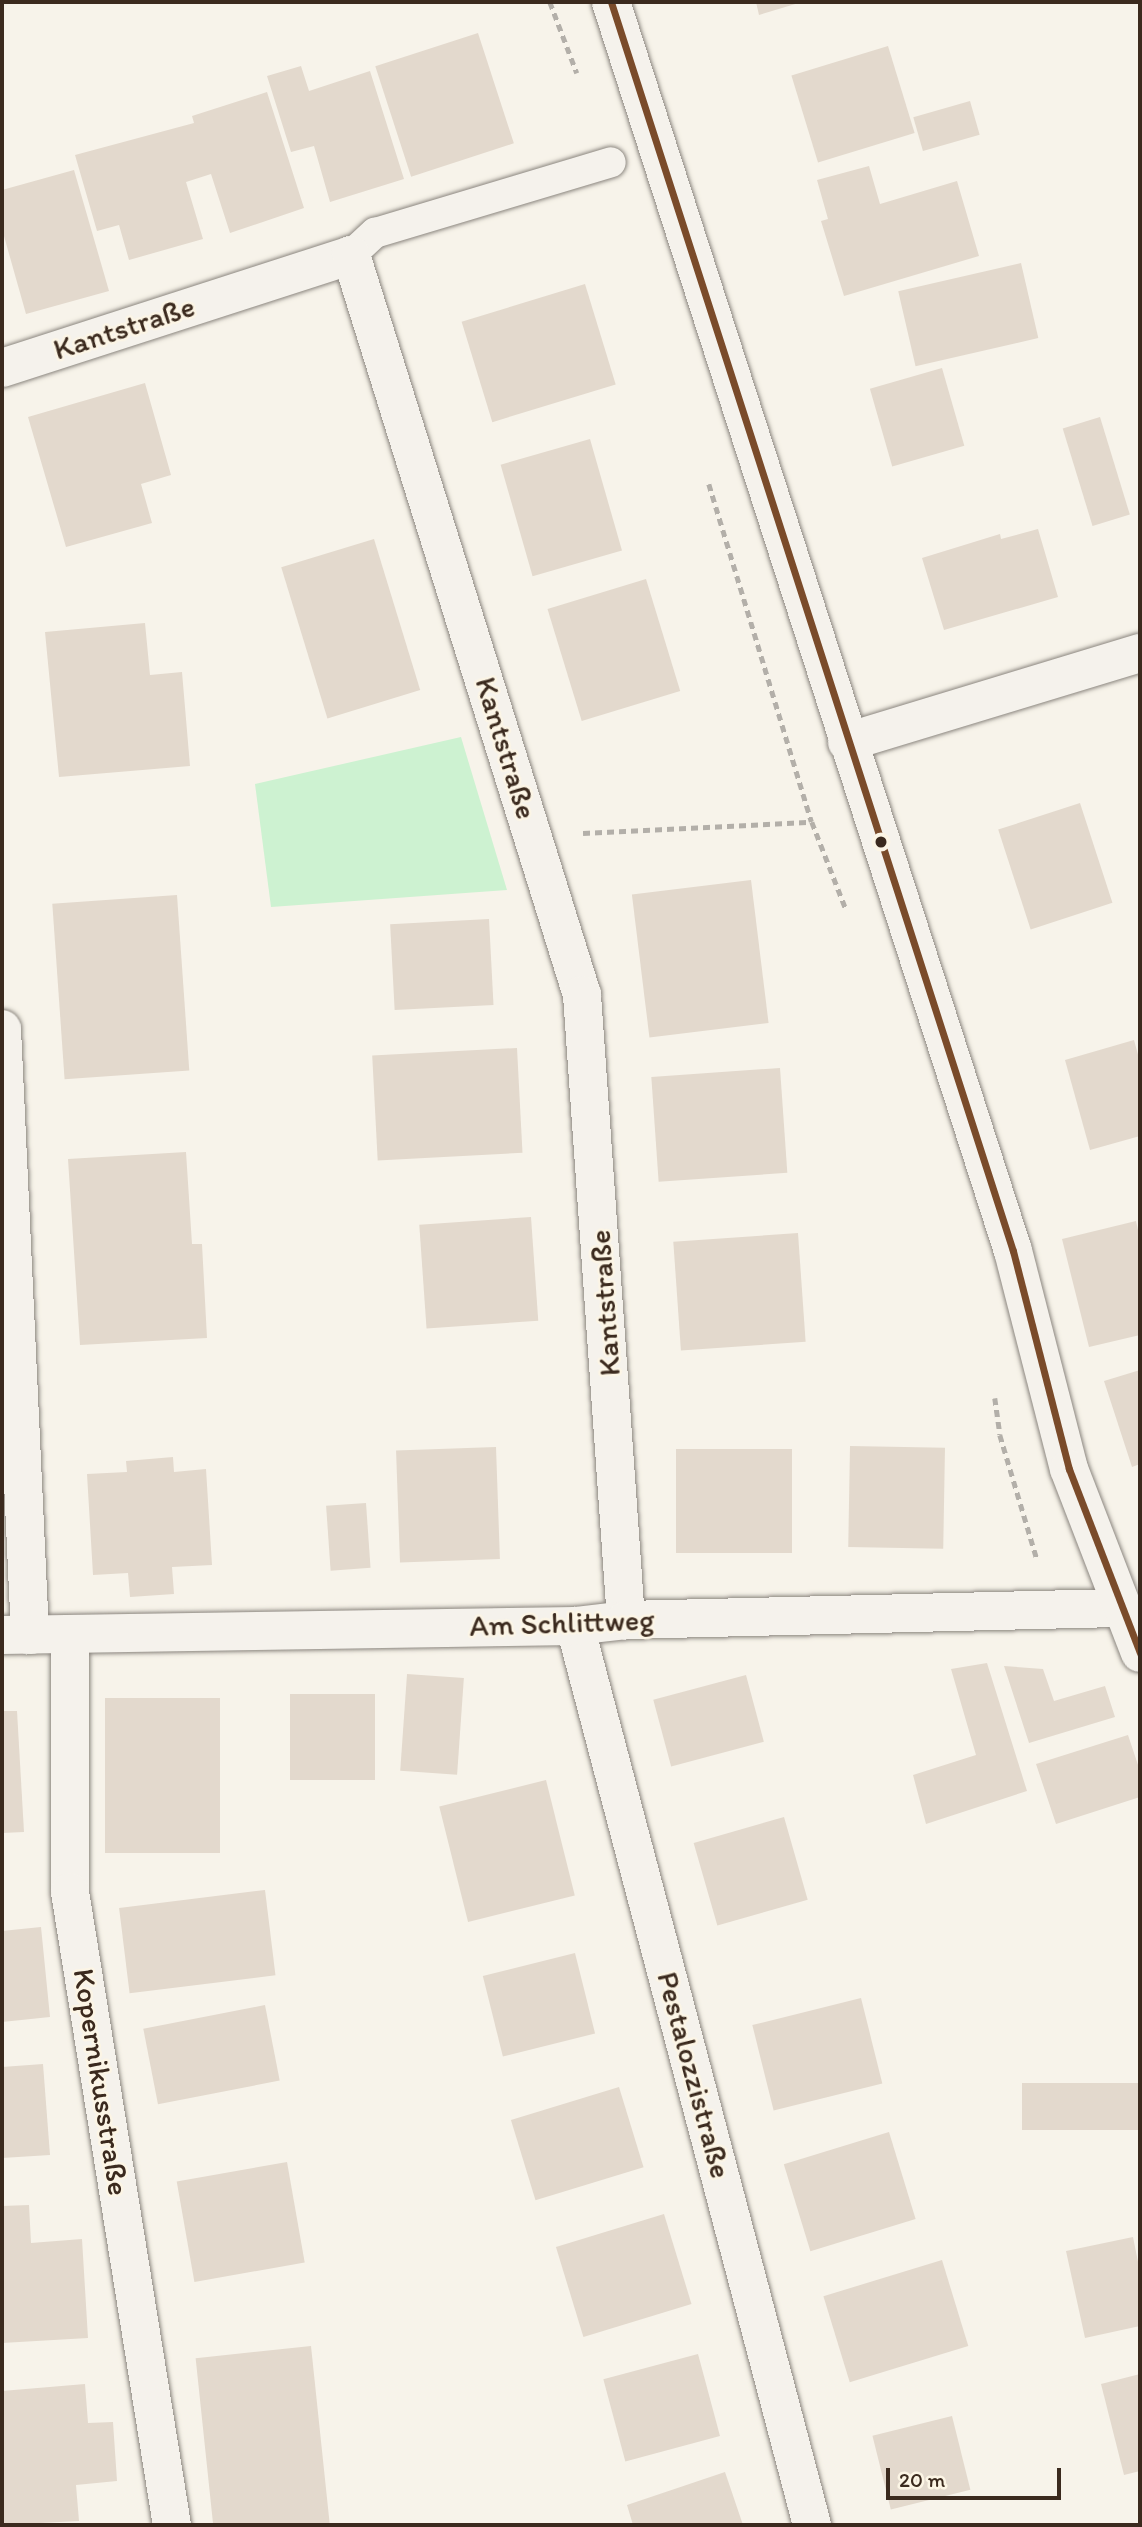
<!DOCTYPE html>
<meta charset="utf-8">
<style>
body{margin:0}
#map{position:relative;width:1142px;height:2527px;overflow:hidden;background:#f7f3ea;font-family:Itim,sans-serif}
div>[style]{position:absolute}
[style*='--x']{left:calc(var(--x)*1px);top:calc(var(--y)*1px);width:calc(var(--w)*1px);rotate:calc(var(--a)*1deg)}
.green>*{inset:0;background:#cdf2d1}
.building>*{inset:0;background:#e3d9cd;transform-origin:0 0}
.path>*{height:4.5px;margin-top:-2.25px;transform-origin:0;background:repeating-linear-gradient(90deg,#b3afa9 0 7px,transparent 0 12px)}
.roads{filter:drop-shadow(0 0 2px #8b867f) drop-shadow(0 0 2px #8b867f)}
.service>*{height:30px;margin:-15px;padding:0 15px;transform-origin:15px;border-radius:15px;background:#f5f2ec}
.minor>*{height:38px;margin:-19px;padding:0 19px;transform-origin:19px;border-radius:19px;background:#f5f2ec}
.secondary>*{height:38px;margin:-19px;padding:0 19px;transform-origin:19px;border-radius:19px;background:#f5f2ec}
.bus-1>*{height:7px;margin:-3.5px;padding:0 3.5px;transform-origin:3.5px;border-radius:3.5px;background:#7a4b2a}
.dots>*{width:19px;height:19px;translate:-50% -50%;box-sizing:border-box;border:4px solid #fcf5e5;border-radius:50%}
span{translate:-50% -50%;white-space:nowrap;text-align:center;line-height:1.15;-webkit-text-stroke:5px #fcf5e5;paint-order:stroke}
.street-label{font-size:30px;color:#3b2a1e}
.frame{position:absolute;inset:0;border:4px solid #3b2a1e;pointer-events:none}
.scale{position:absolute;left:886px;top:2468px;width:175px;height:32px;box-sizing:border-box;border:4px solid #3b2a1e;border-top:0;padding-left:9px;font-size:21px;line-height:24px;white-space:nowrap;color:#3b2a1e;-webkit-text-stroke:5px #fcf5e5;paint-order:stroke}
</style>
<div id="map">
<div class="green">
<i style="clip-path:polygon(461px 737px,507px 890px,271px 907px,255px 784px)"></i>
</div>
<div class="building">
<i style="clip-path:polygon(756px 2px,802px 2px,759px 15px)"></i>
<i style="left:478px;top:33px;width:116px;height:108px;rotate:72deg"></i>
<i style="left:888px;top:46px;width:91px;height:101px;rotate:73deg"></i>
<i style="clip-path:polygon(301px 66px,309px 91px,370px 71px,404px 179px,330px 202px,314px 146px,291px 152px,267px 76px)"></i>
<i style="clip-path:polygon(267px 92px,304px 208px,230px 233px,211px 174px,186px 182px,203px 239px,129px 260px,119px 225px,97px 231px,75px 155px,194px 123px,192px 116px)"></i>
<i style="left:970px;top:101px;width:35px;height:59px;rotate:74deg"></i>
<i style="clip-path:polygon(869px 166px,880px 204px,957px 181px,979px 256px,844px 296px,821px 221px,828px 219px,817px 180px)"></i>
<i style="clip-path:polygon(74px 170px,109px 291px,26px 314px,2px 229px,2px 190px)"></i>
<i style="left:1021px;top:263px;width:77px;height:126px;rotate:77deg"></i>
<i style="left:585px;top:284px;width:105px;height:129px;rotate:73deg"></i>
<i style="left:942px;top:368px;width:81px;height:75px;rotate:74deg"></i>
<i style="clip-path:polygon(145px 383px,171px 475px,141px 484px,152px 523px,66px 547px,28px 417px)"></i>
<i style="left:1100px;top:417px;width:102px;height:39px;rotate:73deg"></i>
<i style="left:590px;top:439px;width:116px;height:93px;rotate:74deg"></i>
<i style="clip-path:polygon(1038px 529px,1058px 597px,944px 630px,922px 558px,1000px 534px,1001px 539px)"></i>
<i style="left:374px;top:539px;width:158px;height:97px;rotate:73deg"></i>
<i style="left:646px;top:579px;width:117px;height:103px;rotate:73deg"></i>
<i style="clip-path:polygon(145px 623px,150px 675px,182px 672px,190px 766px,59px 777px,45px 632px)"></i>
<i style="left:1080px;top:803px;width:105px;height:86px;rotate:72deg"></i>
<i style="left:751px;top:880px;width:144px;height:120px;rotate:83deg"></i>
<i style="left:177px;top:895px;width:176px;height:125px;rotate:86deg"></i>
<i style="left:489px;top:919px;width:86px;height:99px;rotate:87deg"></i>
<i style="clip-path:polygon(1134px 1040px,1140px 1062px,1140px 1136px,1090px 1150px,1065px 1060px)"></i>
<i style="left:517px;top:1048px;width:105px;height:145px;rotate:87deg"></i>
<i style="left:780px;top:1068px;width:105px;height:129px;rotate:86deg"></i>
<i style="clip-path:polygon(186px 1152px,192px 1244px,202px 1244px,207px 1338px,80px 1345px,68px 1159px)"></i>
<i style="left:531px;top:1217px;width:104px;height:112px;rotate:86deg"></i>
<i style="clip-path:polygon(1136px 1221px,1140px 1239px,1140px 1335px,1089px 1347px,1062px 1239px)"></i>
<i style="left:798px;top:1233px;width:109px;height:125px;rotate:86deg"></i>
<i style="clip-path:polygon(1140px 1370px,1140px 1464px,1132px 1467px,1104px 1381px)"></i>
<i style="left:850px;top:1446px;width:95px;height:101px;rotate:1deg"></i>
<i style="left:496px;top:1447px;width:112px;height:100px;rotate:88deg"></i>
<i style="left:676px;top:1449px;width:116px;height:104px"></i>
<i style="clip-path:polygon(173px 1457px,174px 1472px,206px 1469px,212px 1565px,172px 1567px,174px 1594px,130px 1597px,128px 1573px,93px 1575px,87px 1474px,127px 1472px,126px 1461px)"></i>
<i style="left:366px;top:1503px;width:65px;height:40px;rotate:86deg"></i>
<i style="clip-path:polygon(987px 1663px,1027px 1791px,926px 1824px,913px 1775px,976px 1755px,951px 1669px)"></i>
<i style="clip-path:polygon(1004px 1666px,1043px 1669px,1054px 1701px,1105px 1686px,1115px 1717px,1029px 1743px)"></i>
<i style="left:407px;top:1674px;width:57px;height:97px;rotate:4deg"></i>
<i style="left:746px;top:1675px;width:69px;height:96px;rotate:75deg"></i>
<i style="left:290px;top:1694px;width:85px;height:86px"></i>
<i style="left:105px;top:1698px;width:115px;height:155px"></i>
<i style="clip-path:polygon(2px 1711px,17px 1711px,24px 1832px,2px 1833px)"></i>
<i style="clip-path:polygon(1128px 1735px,1140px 1771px,1140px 1797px,1056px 1824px,1036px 1764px)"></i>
<i style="left:546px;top:1780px;width:119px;height:110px;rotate:76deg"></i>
<i style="left:784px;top:1817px;width:86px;height:94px;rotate:74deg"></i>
<i style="left:265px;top:1890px;width:86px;height:147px;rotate:83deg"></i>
<i style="clip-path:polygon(41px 1927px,50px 2017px,2px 2022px,2px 1931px)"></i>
<i style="left:575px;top:1953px;width:83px;height:95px;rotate:76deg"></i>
<i style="left:861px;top:1998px;width:88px;height:112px;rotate:76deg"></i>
<i style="left:265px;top:2005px;width:77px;height:124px;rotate:79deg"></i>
<i style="clip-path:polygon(43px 2064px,50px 2155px,2px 2158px,2px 2067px)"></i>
<i style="left:1140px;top:2083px;width:47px;height:118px;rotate:90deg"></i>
<i style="left:619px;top:2087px;width:84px;height:113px;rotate:73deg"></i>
<i style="left:889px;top:2132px;width:91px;height:110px;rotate:73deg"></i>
<i style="left:287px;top:2162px;width:102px;height:112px;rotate:80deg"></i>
<i style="clip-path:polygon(29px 2205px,31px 2243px,82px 2239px,88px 2338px,2px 2343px,2px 2206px)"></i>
<i style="left:664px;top:2214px;width:94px;height:113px;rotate:73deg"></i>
<i style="clip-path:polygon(1133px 2237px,1140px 2272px,1140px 2326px,1085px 2338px,1066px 2251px)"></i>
<i style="left:942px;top:2260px;width:90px;height:124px;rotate:73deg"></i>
<i style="left:311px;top:2346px;width:180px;height:116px;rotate:84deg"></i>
<i style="left:698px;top:2354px;width:85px;height:98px;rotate:75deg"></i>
<i style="clip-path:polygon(1140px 2374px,1140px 2471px,1124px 2475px,1101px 2384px)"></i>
<i style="clip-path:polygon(85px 2384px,88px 2423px,113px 2422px,117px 2481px,76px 2485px,79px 2521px,2px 2525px,2px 2391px)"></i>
<i style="left:952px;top:2416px;width:76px;height:82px;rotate:76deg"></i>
<i style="clip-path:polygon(725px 2472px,743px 2525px,633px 2525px,627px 2505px)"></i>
</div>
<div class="path">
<i style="--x:550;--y:2;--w:76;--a:69.2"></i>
<i style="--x:709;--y:484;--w:353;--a:73.1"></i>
<i style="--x:812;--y:822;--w:93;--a:68.7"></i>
<i style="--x:583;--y:833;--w:229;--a:-2.8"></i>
<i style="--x:995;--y:1398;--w:37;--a:82"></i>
<i style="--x:1000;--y:1435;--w:129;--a:73.4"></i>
</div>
<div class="roads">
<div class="service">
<i style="--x:351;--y:255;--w:33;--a:-43"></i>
<i style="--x:375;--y:233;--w:246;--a:-16.7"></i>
</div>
<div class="minor">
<i style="--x:2;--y:368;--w:367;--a:-17.9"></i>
<i style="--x:351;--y:255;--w:775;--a:72.66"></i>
<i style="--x:582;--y:995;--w:627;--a:85.97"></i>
<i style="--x:847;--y:742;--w:306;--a:-16.9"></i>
<i style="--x:2;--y:1029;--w:607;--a:87.35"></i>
<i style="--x:575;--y:1626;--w:930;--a:75.23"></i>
<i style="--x:2;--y:1635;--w:573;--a:-0.9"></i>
<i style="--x:575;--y:1626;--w:51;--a:-6.7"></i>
<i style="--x:626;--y:1620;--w:497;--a:-1.4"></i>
<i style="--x:70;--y:1635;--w:257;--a:90"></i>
<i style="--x:70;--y:1892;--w:641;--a:80.85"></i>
</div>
<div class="secondary">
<i style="--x:611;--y:2;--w:1312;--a:72.16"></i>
<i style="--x:1013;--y:1251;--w:225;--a:75.6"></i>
<i style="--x:1069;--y:1469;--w:197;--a:68.9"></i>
</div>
</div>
<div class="bus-1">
<i style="--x:611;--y:2;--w:1312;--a:72.16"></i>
<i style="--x:1013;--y:1251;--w:225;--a:75.6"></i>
<i style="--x:1069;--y:1469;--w:197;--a:68.9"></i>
</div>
<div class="dots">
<i style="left:881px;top:842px;background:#3b2a1e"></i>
</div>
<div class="street-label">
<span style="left:124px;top:328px;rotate:-18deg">Kantstraße</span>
<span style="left:506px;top:748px;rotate:73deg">Kantstraße</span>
<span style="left:605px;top:1303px;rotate:-94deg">Kantstraße</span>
<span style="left:562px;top:1623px;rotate:-2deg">Am Schlittweg</span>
<span style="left:694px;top:2075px;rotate:75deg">Pestalozzistraße</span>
<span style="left:101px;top:2082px;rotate:81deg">Kopernikusstraße</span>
</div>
<div class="frame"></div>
<div class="scale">20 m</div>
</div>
